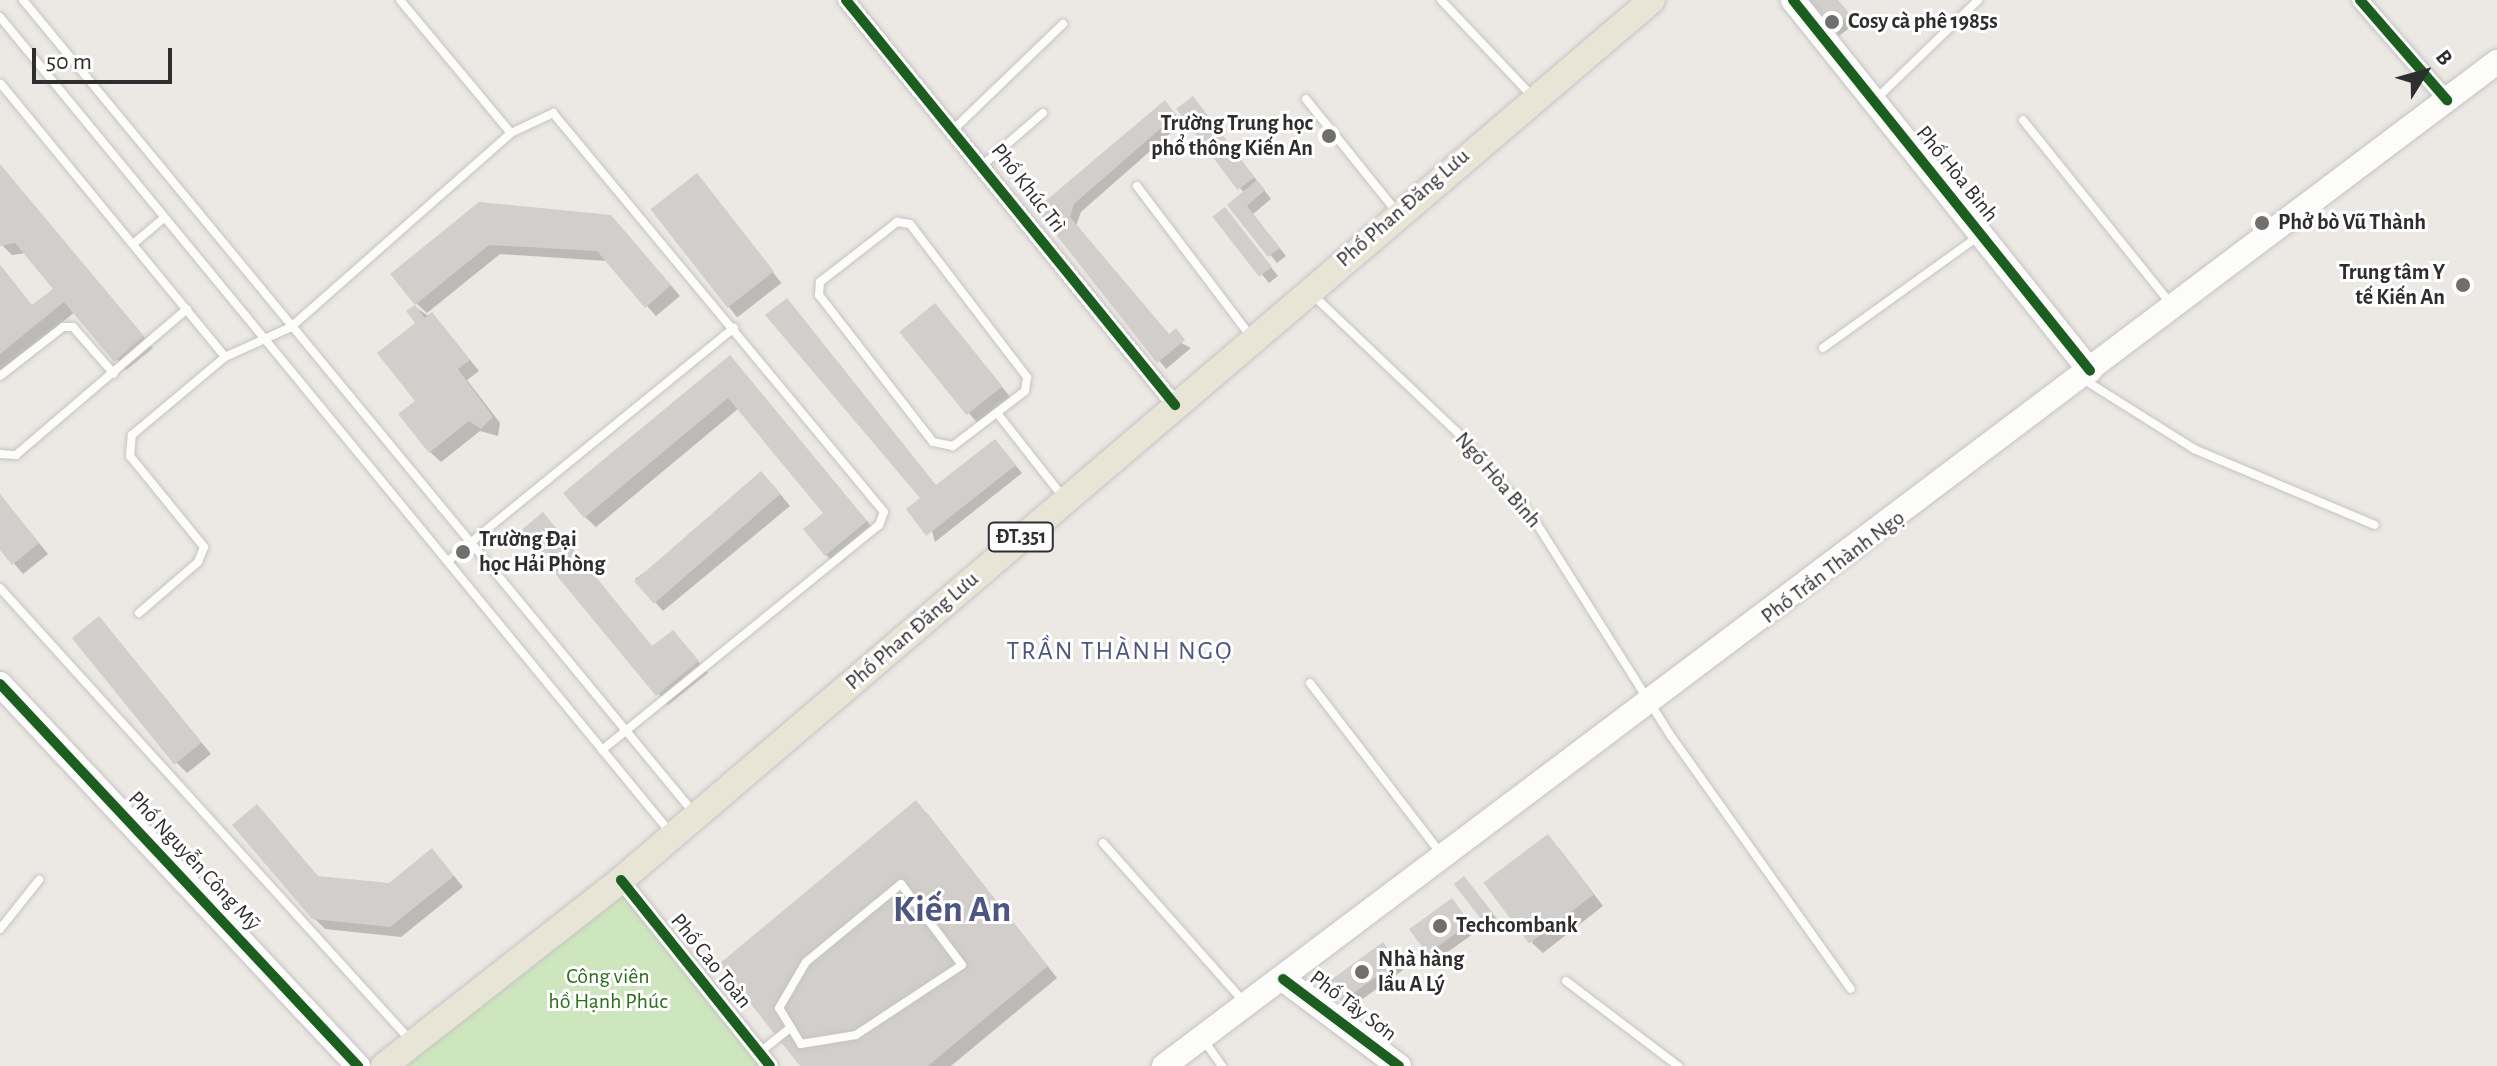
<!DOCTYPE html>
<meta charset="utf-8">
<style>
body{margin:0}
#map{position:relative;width:2497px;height:1066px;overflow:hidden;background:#ece8e4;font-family:"Alegreya Sans",sans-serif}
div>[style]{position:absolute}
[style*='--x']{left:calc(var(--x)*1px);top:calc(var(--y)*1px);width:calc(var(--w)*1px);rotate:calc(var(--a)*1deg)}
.green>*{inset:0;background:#cee6be}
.shadow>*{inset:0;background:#0003;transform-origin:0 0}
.building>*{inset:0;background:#d1cecb;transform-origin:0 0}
.roads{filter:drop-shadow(0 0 2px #c5c4c5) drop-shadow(0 0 2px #c5c4c5)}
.lane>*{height:8px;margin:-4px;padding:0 4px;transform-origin:4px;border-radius:4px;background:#fcfcfb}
.street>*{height:16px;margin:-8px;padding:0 8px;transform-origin:8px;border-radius:8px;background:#fcfcfb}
.secondary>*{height:24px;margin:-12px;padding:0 12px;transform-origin:12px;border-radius:12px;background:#fcfcfb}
.primary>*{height:26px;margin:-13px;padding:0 13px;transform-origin:13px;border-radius:13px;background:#e8e4d6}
.cycleway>*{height:10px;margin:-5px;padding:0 5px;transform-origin:5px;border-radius:5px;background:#1b5e20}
.dots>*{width:22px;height:22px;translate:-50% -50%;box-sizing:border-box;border:4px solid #fff;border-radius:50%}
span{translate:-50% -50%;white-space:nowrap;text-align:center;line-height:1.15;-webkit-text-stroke:6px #fff;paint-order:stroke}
.shield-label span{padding:2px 6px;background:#fff;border:2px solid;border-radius:6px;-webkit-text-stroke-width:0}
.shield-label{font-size:20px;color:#2e2e2e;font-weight:700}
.poi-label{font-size:22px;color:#2e2e2e;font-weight:700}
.left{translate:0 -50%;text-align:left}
.right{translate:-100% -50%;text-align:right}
.street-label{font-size:22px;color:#2e2e2e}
.park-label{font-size:22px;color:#2c6e1b}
.quarter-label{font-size:26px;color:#4d5680;letter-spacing:2px}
.town-label{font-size:38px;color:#4d5680;font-weight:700}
.north{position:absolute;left:2385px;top:32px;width:80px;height:80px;-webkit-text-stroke:6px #fff;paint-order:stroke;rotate:53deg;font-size:22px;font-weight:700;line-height:32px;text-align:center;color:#2e2e2e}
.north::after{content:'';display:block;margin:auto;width:28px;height:36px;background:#2e2e2e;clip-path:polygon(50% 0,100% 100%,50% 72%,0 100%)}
.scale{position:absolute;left:32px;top:48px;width:140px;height:36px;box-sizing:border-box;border:4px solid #2e2e2e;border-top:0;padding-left:10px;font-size:24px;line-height:28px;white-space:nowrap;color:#2e2e2e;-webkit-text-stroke:6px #fff;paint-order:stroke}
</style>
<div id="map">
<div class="green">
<i style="clip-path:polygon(621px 880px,771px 1066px,387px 1066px)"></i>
</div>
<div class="shadow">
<i style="clip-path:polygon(1808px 0,1837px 0,1856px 23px,1839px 36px)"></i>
<i style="clip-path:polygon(1200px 106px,1271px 199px,1253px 214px,1286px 256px,1277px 263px,1230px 205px,1244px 193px,1178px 110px)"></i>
<i style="clip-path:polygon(1172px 110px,1182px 123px,1081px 212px,1076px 226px,1170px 337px,1191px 348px,1166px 369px,1038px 210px)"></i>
<i style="clip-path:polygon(0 165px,153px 348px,126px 370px,75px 312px,0 372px,0 265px,33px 307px,56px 289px,26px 253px,12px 255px,2px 245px)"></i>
<i style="left:697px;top:175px;width:137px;height:56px;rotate:52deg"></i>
<i style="clip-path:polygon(479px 204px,621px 228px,680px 296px,656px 316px,607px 261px,500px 254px,427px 313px,416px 303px)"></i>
<i style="clip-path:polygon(1215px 218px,1232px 218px,1278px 276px,1269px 283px)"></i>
<i style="clip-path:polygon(787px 300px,937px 487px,1002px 449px,1022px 473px,935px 542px,923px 498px)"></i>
<i style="clip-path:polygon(415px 307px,442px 325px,479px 371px,467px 380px,500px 423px,498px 436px,480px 431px,441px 462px,430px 452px,417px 401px)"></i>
<i style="clip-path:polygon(945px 316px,1011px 398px,978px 424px,902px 332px)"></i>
<i style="clip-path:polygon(740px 368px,876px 532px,837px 565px,826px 555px,826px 513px,739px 408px,596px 527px,585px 517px)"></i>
<i style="clip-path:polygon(772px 484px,790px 506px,663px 611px,635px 579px)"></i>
<i style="clip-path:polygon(0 495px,48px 554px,23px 574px,0 547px)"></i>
<i style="clip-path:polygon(553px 525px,653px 648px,683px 643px,708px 673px,668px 705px,523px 531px)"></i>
<i style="clip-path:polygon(109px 629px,211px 754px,187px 773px,177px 763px)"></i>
<i style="clip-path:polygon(926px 812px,1057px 978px,951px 1066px,802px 1066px)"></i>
<i style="clip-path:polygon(1558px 847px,1603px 906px,1543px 953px,1532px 943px)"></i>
<i style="clip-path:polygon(442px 861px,463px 887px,401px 937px,325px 929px,314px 918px,319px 878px,389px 885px)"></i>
<i style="clip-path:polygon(1469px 884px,1496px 918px,1490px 924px,1457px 885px)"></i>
<i style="clip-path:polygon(1452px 901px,1476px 932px,1436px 960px,1428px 953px)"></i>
<i style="clip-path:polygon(1390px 952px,1403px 970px,1350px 1008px,1343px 1001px)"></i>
</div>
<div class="building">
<i style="clip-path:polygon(1806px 0,1838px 0,1850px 14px,1830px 30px)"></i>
<i style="left:1193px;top:96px;width:102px;height:21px;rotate:53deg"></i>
<i style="clip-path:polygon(1165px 100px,1176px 115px,1074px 204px,1070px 217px,1169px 334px,1176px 328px,1185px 340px,1157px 363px,1036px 209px)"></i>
<i style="clip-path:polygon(0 164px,144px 336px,114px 362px,64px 302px,0 354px,0 265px,32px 305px,53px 289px,15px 243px,0 246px)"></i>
<i style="left:697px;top:173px;width:125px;height:59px;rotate:52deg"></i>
<i style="clip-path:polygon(1257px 180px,1265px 190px,1247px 206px,1280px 248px,1268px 257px,1227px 205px)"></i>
<i style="clip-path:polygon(479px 202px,611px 215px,671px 285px,645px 308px,597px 251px,489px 245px,415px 305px,390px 274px)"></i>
<i style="left:1225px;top:207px;width:76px;height:16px;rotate:52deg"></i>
<i style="clip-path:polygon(787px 298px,936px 485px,995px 439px,1016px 465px,926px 536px,906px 509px,920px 498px,765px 315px)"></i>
<i style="left:935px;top:303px;width:107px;height:46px;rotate:51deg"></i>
<i style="clip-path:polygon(415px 305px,425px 318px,432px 312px,470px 360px,458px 369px,493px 417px,481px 429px,469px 421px,429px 453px,398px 414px,415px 401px,377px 353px,415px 323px,406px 311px)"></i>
<i style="clip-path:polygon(730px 355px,867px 521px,825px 556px,803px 529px,823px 513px,728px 398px,584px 518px,563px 493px)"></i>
<i style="left:761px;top:471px;width:30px;height:168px;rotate:49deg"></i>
<i style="clip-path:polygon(0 494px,39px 543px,12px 565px,0 550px)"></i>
<i style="clip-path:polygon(543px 512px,652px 646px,673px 630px,699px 661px,656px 696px,520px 531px)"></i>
<i style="left:99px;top:616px;width:163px;height:35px;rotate:51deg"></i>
<i style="clip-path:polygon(916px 800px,1048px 966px,928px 1066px,800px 1066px,719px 964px)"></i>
<i style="clip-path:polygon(257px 804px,318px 876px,389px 883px,432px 848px,454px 876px,390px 927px,312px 919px,232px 825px)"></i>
<i style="left:1548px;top:834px;width:76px;height:81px;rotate:53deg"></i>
<i style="left:1464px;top:876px;width:47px;height:13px;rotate:52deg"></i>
<i style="left:1452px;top:898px;width:31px;height:53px;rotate:54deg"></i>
<i style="left:1383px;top:942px;width:24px;height:69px;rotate:54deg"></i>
</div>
<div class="roads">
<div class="lane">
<i style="--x:23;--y:0;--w:1053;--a:50.47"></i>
<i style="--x:400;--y:0;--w:173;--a:50.2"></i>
<i style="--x:1441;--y:0;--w:132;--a:46.5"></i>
<i style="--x:0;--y:17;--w:1055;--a:50.58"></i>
<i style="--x:1;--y:84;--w:353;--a:50.6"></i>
<i style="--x:1877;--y:98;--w:141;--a:-44.1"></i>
<i style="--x:1306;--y:99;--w:145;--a:51.2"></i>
<i style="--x:2023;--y:120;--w:235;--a:51.2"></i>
<i style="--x:955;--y:128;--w:150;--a:-43.9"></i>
<i style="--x:984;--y:164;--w:78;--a:-40.8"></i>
<i style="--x:1137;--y:186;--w:191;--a:52.9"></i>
<i style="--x:897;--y:222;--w:13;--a:9"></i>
<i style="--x:910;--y:224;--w:193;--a:52.6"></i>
<i style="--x:1027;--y:377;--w:14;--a:98"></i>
<i style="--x:1025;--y:391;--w:91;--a:142.6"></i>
<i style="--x:953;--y:446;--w:20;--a:-169"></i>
<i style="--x:933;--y:442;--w:186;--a:-127.8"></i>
<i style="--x:819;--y:295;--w:13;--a:-86"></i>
<i style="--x:820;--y:282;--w:98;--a:-37.9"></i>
<i style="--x:133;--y:244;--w:40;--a:-40"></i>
<i style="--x:1314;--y:296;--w:196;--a:43.6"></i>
<i style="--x:1456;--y:431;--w:120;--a:48.7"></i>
<i style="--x:1535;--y:521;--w:254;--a:57.7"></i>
<i style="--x:1671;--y:736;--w:310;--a:54.6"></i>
<i style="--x:1823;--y:348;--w:192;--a:-35.7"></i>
<i style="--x:0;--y:376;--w:80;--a:-37.9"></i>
<i style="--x:63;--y:327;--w:10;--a:0"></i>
<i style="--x:73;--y:327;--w:62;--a:48.9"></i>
<i style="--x:2083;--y:379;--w:131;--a:32.2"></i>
<i style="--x:2194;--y:449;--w:196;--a:22.8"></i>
<i style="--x:997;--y:413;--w:107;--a:51.8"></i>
<i style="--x:0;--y:454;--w:16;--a:4"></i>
<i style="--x:16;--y:455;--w:225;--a:-40.5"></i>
<i style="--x:448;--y:561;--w:369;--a:-39.2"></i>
<i style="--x:0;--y:588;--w:613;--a:47.78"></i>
<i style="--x:139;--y:613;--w:78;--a:-40.8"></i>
<i style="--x:198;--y:562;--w:16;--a:-68"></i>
<i style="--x:204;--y:547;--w:117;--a:-129.1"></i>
<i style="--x:130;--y:456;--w:21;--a:-85"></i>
<i style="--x:132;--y:435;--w:121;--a:-40"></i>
<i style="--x:225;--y:357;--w:72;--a:-24.4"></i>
<i style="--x:291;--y:327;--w:293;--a:-41.4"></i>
<i style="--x:511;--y:133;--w:47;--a:-25.5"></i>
<i style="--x:553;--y:113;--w:518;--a:50.32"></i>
<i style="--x:884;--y:512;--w:14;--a:111"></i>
<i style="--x:879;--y:525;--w:357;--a:140.9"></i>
<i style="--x:1310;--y:683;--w:215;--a:52.5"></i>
<i style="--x:1103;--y:843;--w:213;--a:48.4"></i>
<i style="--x:901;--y:884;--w:101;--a:53"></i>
<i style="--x:962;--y:965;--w:127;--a:146.6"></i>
<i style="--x:856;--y:1035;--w:56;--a:170.7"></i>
<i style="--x:801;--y:1044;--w:42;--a:-121.4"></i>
<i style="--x:779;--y:1008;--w:53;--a:-59.6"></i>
<i style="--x:806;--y:962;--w:123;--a:-39.4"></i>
<i style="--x:0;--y:929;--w:63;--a:-51.5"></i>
<i style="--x:1566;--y:981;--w:141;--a:37.2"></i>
<i style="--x:1203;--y:1039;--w:33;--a:55"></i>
<i style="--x:759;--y:1053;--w:36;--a:-39"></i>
</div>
<div class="street">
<i style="--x:846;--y:0;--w:522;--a:50.91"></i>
<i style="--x:2360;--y:0;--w:133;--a:49"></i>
<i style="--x:621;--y:880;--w:238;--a:51.3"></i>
</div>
<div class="secondary">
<i style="--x:1793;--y:0;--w:475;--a:51.3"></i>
<i style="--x:0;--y:684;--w:524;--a:46.86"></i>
<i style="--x:1283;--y:979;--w:145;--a:36.9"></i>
<i style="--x:1164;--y:1066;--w:1669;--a:-36.99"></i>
</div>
<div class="primary">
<i style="--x:384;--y:1066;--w:301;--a:-38.1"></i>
<i style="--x:621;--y:880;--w:1355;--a:-40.48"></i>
</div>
</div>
<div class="cycleway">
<i style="--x:846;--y:0;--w:522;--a:50.91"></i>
<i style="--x:1793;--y:0;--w:475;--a:51.3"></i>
<i style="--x:2360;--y:0;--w:133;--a:49"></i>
<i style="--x:0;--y:684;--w:524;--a:46.86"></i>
<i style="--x:621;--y:880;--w:238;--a:51.3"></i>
<i style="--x:1283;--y:979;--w:145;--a:36.9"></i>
</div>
<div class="dots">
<i style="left:1832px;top:22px;background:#706f6e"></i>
<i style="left:1329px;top:136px;background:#706f6e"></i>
<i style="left:2262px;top:223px;background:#706f6e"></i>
<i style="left:2463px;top:285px;background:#706f6e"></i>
<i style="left:463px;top:552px;background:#706f6e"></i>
<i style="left:1440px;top:926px;background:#706f6e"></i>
<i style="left:1362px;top:972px;background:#706f6e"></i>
</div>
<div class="shield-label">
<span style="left:1021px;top:537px">ĐT.351</span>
</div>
<div class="poi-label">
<span class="left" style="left:1848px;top:22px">Cosy cà phê 1985s</span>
<span class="right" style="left:1313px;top:136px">Trường Trung học<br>phổ thông Kiến An</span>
<span class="left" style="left:2278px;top:223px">Phở bò Vũ Thành</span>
<span class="right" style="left:2445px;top:285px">Trung tâm Y<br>tế Kiến An</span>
<span class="left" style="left:479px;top:552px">Trường Đại<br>học Hải Phòng</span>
<span class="left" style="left:1456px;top:926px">Techcombank</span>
<span class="left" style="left:1378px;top:972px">Nhà hàng<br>lẩu A Lý</span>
</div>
<div class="street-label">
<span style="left:1957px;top:174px;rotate:51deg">Phố Hòa Bình</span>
<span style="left:1028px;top:188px;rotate:52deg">Phố Khúc Trì</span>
<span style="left:1403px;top:208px;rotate:-41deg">Phố Phan Đăng Lưu</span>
<span style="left:1498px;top:480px;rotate:49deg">Ngõ Hòa Bình</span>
<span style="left:1833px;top:567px;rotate:-37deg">Phố Trần Thành Ngọ</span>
<span style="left:912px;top:631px;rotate:-41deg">Phố Phan Đăng Lưu</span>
<span style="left:194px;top:861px;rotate:47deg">Phố Nguyễn Công Mỹ</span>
<span style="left:711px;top:961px;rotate:51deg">Phố Cao Toàn</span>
<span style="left:1353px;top:1006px;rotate:37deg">Phố Tây Sơn</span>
</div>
<div class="park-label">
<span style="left:608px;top:989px">Công viên<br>hồ Hạnh Phúc</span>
</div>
<div class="quarter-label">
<span style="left:1120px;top:652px">TRẦN THÀNH NGỌ</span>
</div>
<div class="town-label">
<span style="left:952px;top:911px">Kiến An</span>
</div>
<div class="north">B</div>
<div class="scale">50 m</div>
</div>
